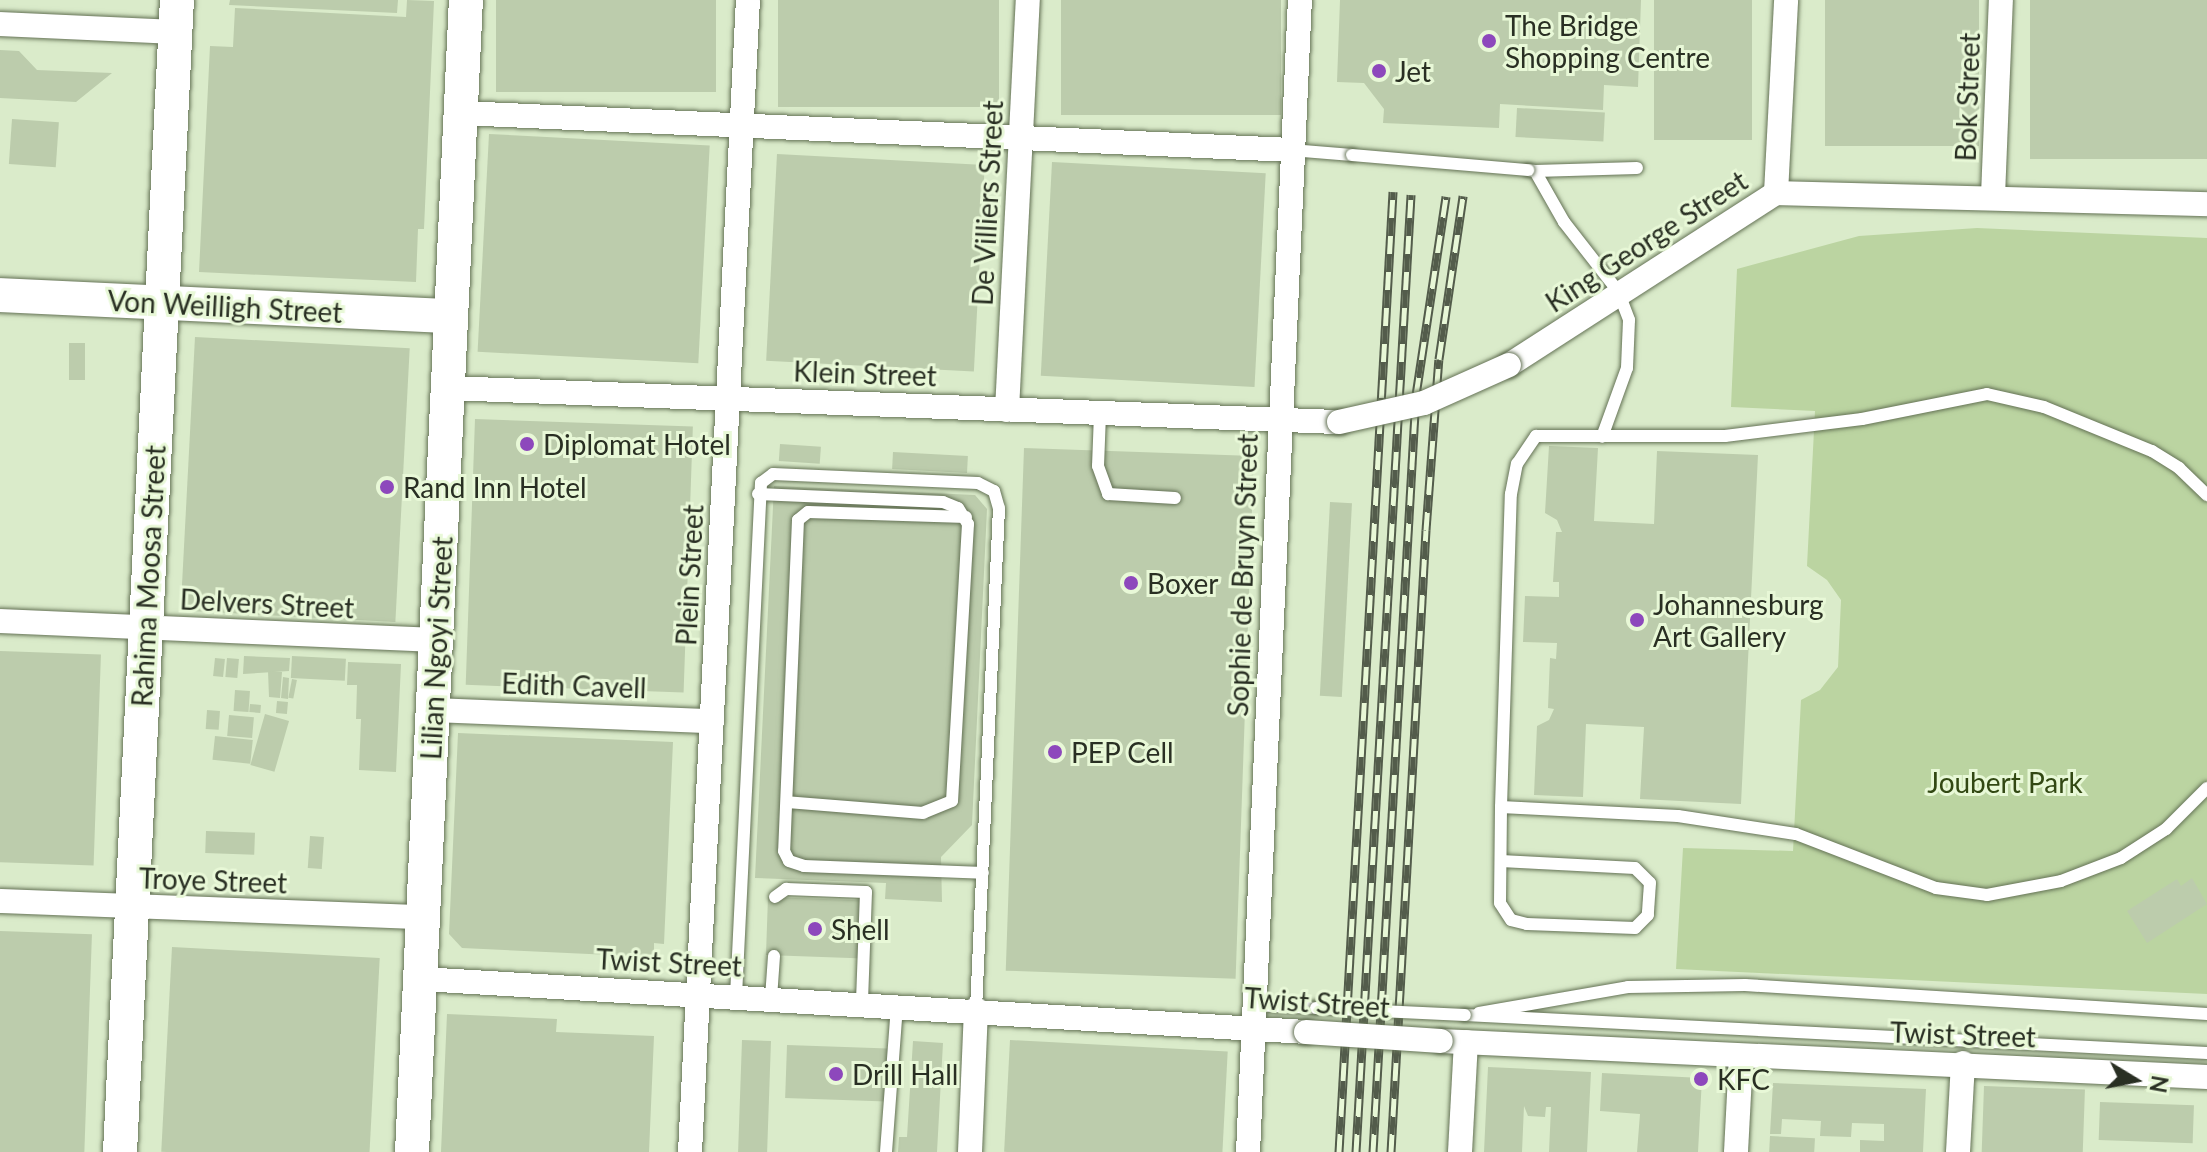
<!DOCTYPE html>
<style>
body{margin:0}
#map{position:relative;width:2207px;height:1152px;overflow:hidden;background:#daebca;font-family:Lato,sans-serif}
div>[style]{position:absolute}
[style*='--x']{left:calc(var(--x)*1px);top:calc(var(--y)*1px);width:calc(var(--w)*1px);rotate:calc(var(--a)*1deg)}
.green>*{inset:0;background:#bbd4a1}
.building>*{inset:0;background:#bcccac;transform-origin:0 0}
.roads{filter:drop-shadow(0 0 2px #647255) drop-shadow(0 0 2px #647255)}
.lane>*{height:12px;margin:-6px;padding:0 6px;transform-origin:6px;border-radius:6px;background:#fff}
.street>*{height:24px;margin:-12px;padding:0 12px;transform-origin:12px;border-radius:12px;background:#fff}
.secondary>*{height:34px;margin:-17px;padding:0 17px;transform-origin:17px;border-radius:17px;background:#fff}
.rail>*{height:9px;margin-top:-4.5px;transform-origin:0;background:repeating-linear-gradient(90deg,#e8f8d7 0 18px,#535c4b 0 36px);box-sizing:border-box;border-block:2px solid #535c4b}
.bridges{filter:drop-shadow(0 0 2px #647255) drop-shadow(0 0 2px #647255)}
.lane-bridge>*{height:12px;margin:-6px;padding:0 6px;transform-origin:6px;border-radius:6px;background:#fff}
.street-bridge>*{height:24px;margin:-12px;padding:0 12px;transform-origin:12px;border-radius:12px;background:#fff}
.dots>*{width:22px;height:22px;translate:-50% -50%;box-sizing:border-box;border:4px solid #e8f8d7;border-radius:50%}
span{translate:-50% -50%;white-space:nowrap;text-align:center;line-height:1.15;-webkit-text-stroke:6px #e8f8d7;paint-order:stroke}
.poi-label{font-size:28px;color:#292f23}
.left{translate:0 -50%;text-align:left}
.street-label{font-size:28px;color:#292f23}
.park-label{font-size:28px;color:#324813}
.north{position:absolute;left:2095px;top:1040px;width:80px;height:80px;-webkit-text-stroke:6px #e8f8d7;paint-order:stroke;rotate:100deg;font-size:22px;font-weight:700;line-height:32px;text-align:center;color:#292f23}
.north::after{content:'';display:block;margin:auto;width:28px;height:36px;background:#292f23;clip-path:polygon(50% 0,100% 100%,50% 72%,0 100%)}
</style>
<div id="map">
<div class="green">
<i style="clip-path:polygon(1977px 228px,2207px 238px,2207px 994px,1676px 969px,1683px 848px,1793px 851px,1801px 700px,1820px 690px,1838px 667px,1841px 600px,1827px 580px,1807px 566px,1815px 411px,1731px 407px,1737px 269px,1859px 236px)"></i>
</div>
<div class="building">
<i style="clip-path:polygon(230px 0,398px 0,397px 13px,229px 5px)"></i>
<i style="clip-path:polygon(407px 0,434px 1px,424px 229px,418px 229px,416px 282px,199px 272px,210px 46px,233px 47px,235px 8px,406px 17px)"></i>
<i style="left:496px;top:0;width:220px;height:92px"></i>
<i style="left:778px;top:0;width:221px;height:107px"></i>
<i style="left:1061px;top:0;width:220px;height:115px"></i>
<i style="clip-path:polygon(1340px 0,1641px 0,1638px 87px,1604px 85px,1603px 110px,1500px 104px,1499px 128px,1383px 123px,1384px 109px,1364px 83px,1337px 82px)"></i>
<i style="left:1654px;top:0;width:98px;height:140px"></i>
<i style="left:1825px;top:0;width:154px;height:146px"></i>
<i style="left:2030px;top:0;width:177px;height:159px"></i>
<i style="clip-path:polygon(0 50px,19px 51px,37px 70px,112px 73px,76px 102px,0 98px)"></i>
<i style="left:1517px;top:108px;width:88px;height:29px;rotate:3deg"></i>
<i style="left:12px;top:119px;width:47px;height:45px;rotate:4deg"></i>
<i style="left:489px;top:134px;width:221px;height:218px;rotate:3deg"></i>
<i style="left:777px;top:154px;width:208px;height:207px;rotate:3deg"></i>
<i style="left:1052px;top:162px;width:214px;height:214px;rotate:3deg"></i>
<i style="left:195px;top:337px;width:215px;height:274px;rotate:3deg"></i>
<i style="left:69px;top:343px;width:16px;height:37px"></i>
<i style="left:475px;top:419px;width:218px;height:266px;rotate:2deg"></i>
<i style="left:780px;top:444px;width:41px;height:17px;rotate:4deg"></i>
<i style="clip-path:polygon(1549px 446px,1598px 448px,1594px 521px,1654px 524px,1657px 451px,1758px 455px,1741px 804px,1640px 799px,1644px 727px,1586px 724px,1583px 797px,1534px 795px,1537px 726px,1549px 720px,1554px 709px,1548px 708px,1550px 658px,1556px 659px,1557px 643px,1523px 642px,1525px 596px,1559px 597px,1559px 582px,1553px 582px,1556px 532px,1562px 532px,1557px 520px,1545px 513px)"></i>
<i style="left:1024px;top:448px;width:230px;height:523px;rotate:2deg"></i>
<i style="left:893px;top:452px;width:75px;height:17px;rotate:3deg"></i>
<i style="clip-path:polygon(774px 486px,975px 495px,987px 509px,972px 825px,941px 857px,942px 902px,885px 899px,886px 883px,755px 878px)"></i>
<i style="left:1330px;top:502px;width:22px;height:194px;rotate:3deg"></i>
<i style="left:0;top:651px;width:101px;height:211px;rotate:2deg"></i>
<i style="clip-path:polygon(244px 656px,290px 658px,289px 671px,243px 674px)"></i>
<i style="left:292px;top:656px;width:54px;height:22px;rotate:3deg"></i>
<i style="left:215px;top:658px;width:10px;height:18px;rotate:6deg"></i>
<i style="left:227px;top:658px;width:12px;height:19px;rotate:5deg"></i>
<i style="clip-path:polygon(348px 662px,401px 664px,396px 772px,359px 770px,361px 719px,356px 719px,357px 685px,347px 685px)"></i>
<i style="clip-path:polygon(268px 671px,282px 672px,280px 698px,269px 697px)"></i>
<i style="clip-path:polygon(283px 677px,289px 678px,288px 699px,281px 698px)"></i>
<i style="left:292px;top:679px;width:5px;height:19px;rotate:11deg"></i>
<i style="left:235px;top:690px;width:15px;height:21px;rotate:4deg"></i>
<i style="left:277px;top:701px;width:11px;height:12px;rotate:5deg"></i>
<i style="left:250px;top:704px;width:11px;height:8px;rotate:5deg"></i>
<i style="left:207px;top:710px;width:13px;height:19px;rotate:4deg"></i>
<i style="left:265px;top:714px;width:25px;height:53px;rotate:16deg"></i>
<i style="left:229px;top:715px;width:25px;height:21px;rotate:5deg"></i>
<i style="clip-path:polygon(458px 733px,673px 742px,664px 944px,654px 943px,654px 957px,462px 948px,449px 934px)"></i>
<i style="left:215px;top:736px;width:38px;height:24px;rotate:6deg"></i>
<i style="left:206px;top:831px;width:49px;height:22px;rotate:2deg"></i>
<i style="left:310px;top:836px;width:14px;height:32px;rotate:4deg"></i>
<i style="clip-path:polygon(2192px 878px,2207px 904px,2147px 943px,2127px 911px,2177px 879px,2181px 886px)"></i>
<i style="left:768px;top:897px;width:98px;height:58px;rotate:2deg"></i>
<i style="left:0;top:931px;width:92px;height:221px;rotate:2deg"></i>
<i style="left:172px;top:947px;width:208px;height:205px;rotate:3deg"></i>
<i style="clip-path:polygon(447px 1014px,557px 1019px,556px 1032px,654px 1036px,649px 1152px,441px 1152px)"></i>
<i style="left:742px;top:1040px;width:29px;height:112px;rotate:2deg"></i>
<i style="left:1010px;top:1040px;width:218px;height:112px;rotate:3deg"></i>
<i style="clip-path:polygon(913px 1041px,943px 1043px,937px 1152px,898px 1152px,899px 1137px,907px 1137px)"></i>
<i style="left:787px;top:1045px;width:101px;height:53px;rotate:2deg"></i>
<i style="clip-path:polygon(1488px 1067px,1591px 1072px,1587px 1152px,1549px 1152px,1551px 1107px,1546px 1107px,1545px 1117px,1528px 1116px,1524px 1106px,1522px 1152px,1484px 1152px)"></i>
<i style="clip-path:polygon(1602px 1073px,1702px 1078px,1698px 1152px,1637px 1152px,1640px 1114px,1600px 1111px)"></i>
<i style="clip-path:polygon(1773px 1083px,1926px 1089px,1923px 1152px,1860px 1152px,1860px 1140px,1884px 1141px,1884px 1124px,1852px 1123px,1851px 1137px,1820px 1136px,1821px 1121px,1782px 1119px,1781px 1134px,1770px 1134px)"></i>
<i style="left:1984px;top:1086px;width:101px;height:66px;rotate:2deg"></i>
<i style="left:2100px;top:1102px;width:94px;height:38px;rotate:2deg"></i>
<i style="left:1770px;top:1136px;width:45px;height:16px;rotate:3deg"></i>
</div>
<div class="roads">
<div class="lane">
<i style="--x:1291;--y:150;--w:61;--a:4.7"></i>
<i style="--x:1528;--y:170;--w:7;--a:8"></i>
<i style="--x:1535;--y:171;--w:59;--a:60.4"></i>
<i style="--x:1564;--y:222;--w:88;--a:52"></i>
<i style="--x:1618;--y:291;--w:31;--a:69"></i>
<i style="--x:1629;--y:320;--w:48;--a:92.4"></i>
<i style="--x:1627;--y:368;--w:73;--a:109.9"></i>
<i style="--x:1535;--y:171;--w:102;--a:-1.7"></i>
<i style="--x:1100;--y:414;--w:52;--a:92.2"></i>
<i style="--x:1098;--y:466;--w:30;--a:70"></i>
<i style="--x:1108;--y:494;--w:67;--a:3.4"></i>
<i style="--x:758;--y:494;--w:185;--a:2.5"></i>
<i style="--x:943;--y:502;--w:16;--a:22"></i>
<i style="--x:958;--y:508;--w:19;--a:58"></i>
<i style="--x:968;--y:524;--w:277;--a:93.3"></i>
<i style="--x:952;--y:801;--w:31;--a:158"></i>
<i style="--x:923;--y:813;--w:136;--a:-175.4"></i>
<i style="--x:966;--y:517;--w:158;--a:-178.2"></i>
<i style="--x:808;--y:512;--w:13;--a:141"></i>
<i style="--x:798;--y:520;--w:331;--a:92.4"></i>
<i style="--x:784;--y:851;--w:11;--a:63"></i>
<i style="--x:789;--y:861;--w:16;--a:18"></i>
<i style="--x:804;--y:866;--w:179;--a:2.2"></i>
<i style="--x:1501;--y:807;--w:177;--a:2.9"></i>
<i style="--x:1678;--y:816;--w:119;--a:8.7"></i>
<i style="--x:1796;--y:834;--w:150;--a:21.1"></i>
<i style="--x:1936;--y:888;--w:51;--a:7.8"></i>
<i style="--x:1987;--y:895;--w:75;--a:-10.7"></i>
<i style="--x:2061;--y:881;--w:64;--a:-21"></i>
<i style="--x:2121;--y:858;--w:54;--a:-32.8"></i>
<i style="--x:2166;--y:829;--w:58;--a:-45"></i>
<i style="--x:1501;--y:861;--w:134;--a:3"></i>
<i style="--x:1635;--y:868;--w:21;--a:45"></i>
<i style="--x:1650;--y:883;--w:32;--a:94"></i>
<i style="--x:1648;--y:915;--w:18;--a:135"></i>
<i style="--x:1635;--y:928;--w:108;--a:-177.9"></i>
<i style="--x:1527;--y:924;--w:16;--a:-166"></i>
<i style="--x:1511;--y:920;--w:20;--a:-123"></i>
<i style="--x:1500;--y:903;--w:96;--a:-89.4"></i>
<i style="--x:1501;--y:807;--w:313;--a:-88.2"></i>
<i style="--x:1511;--y:494;--w:31;--a:-79"></i>
<i style="--x:1517;--y:464;--w:34;--a:-56"></i>
<i style="--x:1536;--y:436;--w:189;--a:0"></i>
<i style="--x:1725;--y:436;--w:138;--a:-7.1"></i>
<i style="--x:1862;--y:419;--w:127;--a:-11.3"></i>
<i style="--x:1987;--y:394;--w:58;--a:12.8"></i>
<i style="--x:2044;--y:407;--w:117;--a:22.2"></i>
<i style="--x:2152;--y:451;--w:32;--a:32"></i>
<i style="--x:2179;--y:468;--w:39;--a:44"></i>
<i style="--x:775;--y:897;--w:14;--a:-36"></i>
<i style="--x:786;--y:889;--w:80;--a:2.1"></i>
<i style="--x:866;--y:892;--w:111;--a:92.1"></i>
<i style="--x:736;--y:996;--w:514;--a:-87.21"></i>
<i style="--x:761;--y:483;--w:15;--a:-37"></i>
<i style="--x:773;--y:474;--w:205;--a:2.5"></i>
<i style="--x:978;--y:483;--w:18;--a:27"></i>
<i style="--x:994;--y:491;--w:18;--a:74"></i>
<i style="--x:999;--y:508;--w:502;--a:92.63"></i>
<i style="--x:771;--y:998;--w:42;--a:-85.9"></i>
<i style="--x:1254;--y:1005;--w:62;--a:2.8"></i>
<i style="--x:1479;--y:1013;--w:151;--a:-9.9"></i>
<i style="--x:1628;--y:987;--w:117;--a:-1"></i>
<i style="--x:1745;--y:985;--w:463;--a:3.6"></i>
<i style="--x:1465;--y:1015;--w:743;--a:2.93"></i>
<i style="--x:886;--y:1152;--w:147;--a:-85.7"></i>
</div>
<div class="street">
<i style="--x:0;--y:24;--w:175;--a:2.6"></i>
<i style="--x:461;--y:113;--w:831;--a:2.55"></i>
<i style="--x:1776;--y:193;--w:193;--a:-87"></i>
<i style="--x:1993;--y:196;--w:196;--a:-87.7"></i>
<i style="--x:1509;--y:365;--w:318;--a:-32.8"></i>
<i style="--x:1776;--y:193;--w:431;--a:1.5"></i>
<i style="--x:448;--y:388;--w:892;--a:2.19"></i>
<i style="--x:1007;--y:410;--w:411;--a:-87.1"></i>
<i style="--x:0;--y:621;--w:436;--a:2.5"></i>
<i style="--x:433;--y:710;--w:279;--a:2.3"></i>
<i style="--x:0;--y:901;--w:424;--a:2.2"></i>
<i style="--x:422;--y:979;--w:886;--a:3.43"></i>
<i style="--x:1441;--y:1041;--w:767;--a:2.69"></i>
<i style="--x:690;--y:1152;--w:1153;--a:-87.12"></i>
<i style="--x:970;--y:1152;--w:143;--a:-87.6"></i>
<i style="--x:1248;--y:1152;--w:1153;--a:-87.42"></i>
<i style="--x:1460;--y:1152;--w:110;--a:-86.9"></i>
<i style="--x:1736;--y:1152;--w:96;--a:-87"></i>
<i style="--x:1958;--y:1152;--w:89;--a:-86.8"></i>
</div>
<div class="secondary">
<i style="--x:0;--y:295;--w:451;--a:2.7"></i>
<i style="--x:120;--y:1152;--w:1153;--a:-87.17"></i>
<i style="--x:412;--y:1152;--w:1153;--a:-87.32"></i>
</div>
</div>
<div class="rail">
<i style="--x:1339;--y:1152;--w:962;--a:-86.78"></i>
<i style="--x:1356;--y:1152;--w:959;--a:-86.71"></i>
<i style="--x:1373;--y:1152;--w:758;--a:-86.75"></i>
<i style="--x:1416;--y:395;--w:201;--a:-81.4"></i>
<i style="--x:1391;--y:1152;--w:623;--a:-86.78"></i>
<i style="--x:1426;--y:530;--w:171;--a:-85.7"></i>
<i style="--x:1439;--y:359;--w:165;--a:-81.6"></i>
</div>
<div class="bridges">
<div class="lane-bridge">
<i style="--x:1352;--y:155;--w:177;--a:4.9"></i>
<i style="--x:1316;--y:1008;--w:149;--a:2.7"></i>
</div>
<div class="street-bridge">
<i style="--x:1339;--y:422;--w:87;--a:-12.6"></i>
<i style="--x:1424;--y:403;--w:93;--a:-24.1"></i>
<i style="--x:1306;--y:1032;--w:135;--a:3.8"></i>
</div>
</div>
<div class="dots">
<i style="left:1489px;top:41px;background:#8d48bc"></i>
<i style="left:1379px;top:71px;background:#8d48bc"></i>
<i style="left:527px;top:444px;background:#8d48bc"></i>
<i style="left:387px;top:487px;background:#8d48bc"></i>
<i style="left:1131px;top:583px;background:#8d48bc"></i>
<i style="left:1637px;top:620px;background:#8d48bc"></i>
<i style="left:1055px;top:752px;background:#8d48bc"></i>
<i style="left:815px;top:929px;background:#8d48bc"></i>
<i style="left:836px;top:1074px;background:#8d48bc"></i>
<i style="left:1701px;top:1079px;background:#8d48bc"></i>
</div>
<div class="poi-label">
<span class="left" style="left:1505px;top:41px">The Bridge<br>Shopping Centre</span>
<span class="left" style="left:1395px;top:71px">Jet</span>
<span class="left" style="left:543px;top:444px">Diplomat Hotel</span>
<span class="left" style="left:403px;top:487px">Rand Inn Hotel</span>
<span class="left" style="left:1147px;top:583px">Boxer</span>
<span class="left" style="left:1653px;top:620px">Johannesburg<br>Art Gallery</span>
<span class="left" style="left:1071px;top:752px">PEP Cell</span>
<span class="left" style="left:831px;top:929px">Shell</span>
<span class="left" style="left:852px;top:1074px">Drill Hall</span>
<span class="left" style="left:1717px;top:1079px">KFC</span>
</div>
<div class="street-label">
<span style="left:1967px;top:97px;rotate:-88deg">Bok Street</span>
<span style="left:987px;top:203px;rotate:-87deg">De Villiers Street</span>
<span style="left:1646px;top:241px;rotate:-33deg">King George Street</span>
<span style="left:225px;top:306px;rotate:3deg">Von Weilligh Street</span>
<span style="left:865px;top:373px;rotate:2deg">Klein Street</span>
<span style="left:689px;top:575px;rotate:-87deg">Plein Street</span>
<span style="left:1242px;top:575px;rotate:-88deg">Sophie de Bruyn Street</span>
<span style="left:148px;top:576px;rotate:-87deg">Rahima Moosa Street</span>
<span style="left:267px;top:603px;rotate:3deg">Delvers Street</span>
<span style="left:436px;top:648px;rotate:-87deg">Lilian Ngoyi Street</span>
<span style="left:574px;top:685px;rotate:2deg">Edith Cavell</span>
<span style="left:213px;top:880px;rotate:2deg">Troye Street</span>
<span style="left:669px;top:962px;rotate:3deg">Twist Street</span>
<span style="left:1317px;top:1002px;rotate:4deg">Twist Street</span>
<span style="left:1963px;top:1034px;rotate:2deg">Twist Street</span>
</div>
<div class="park-label">
<span style="left:2005px;top:782px">Joubert Park</span>
</div>
<div class="north">N</div>
</div>
